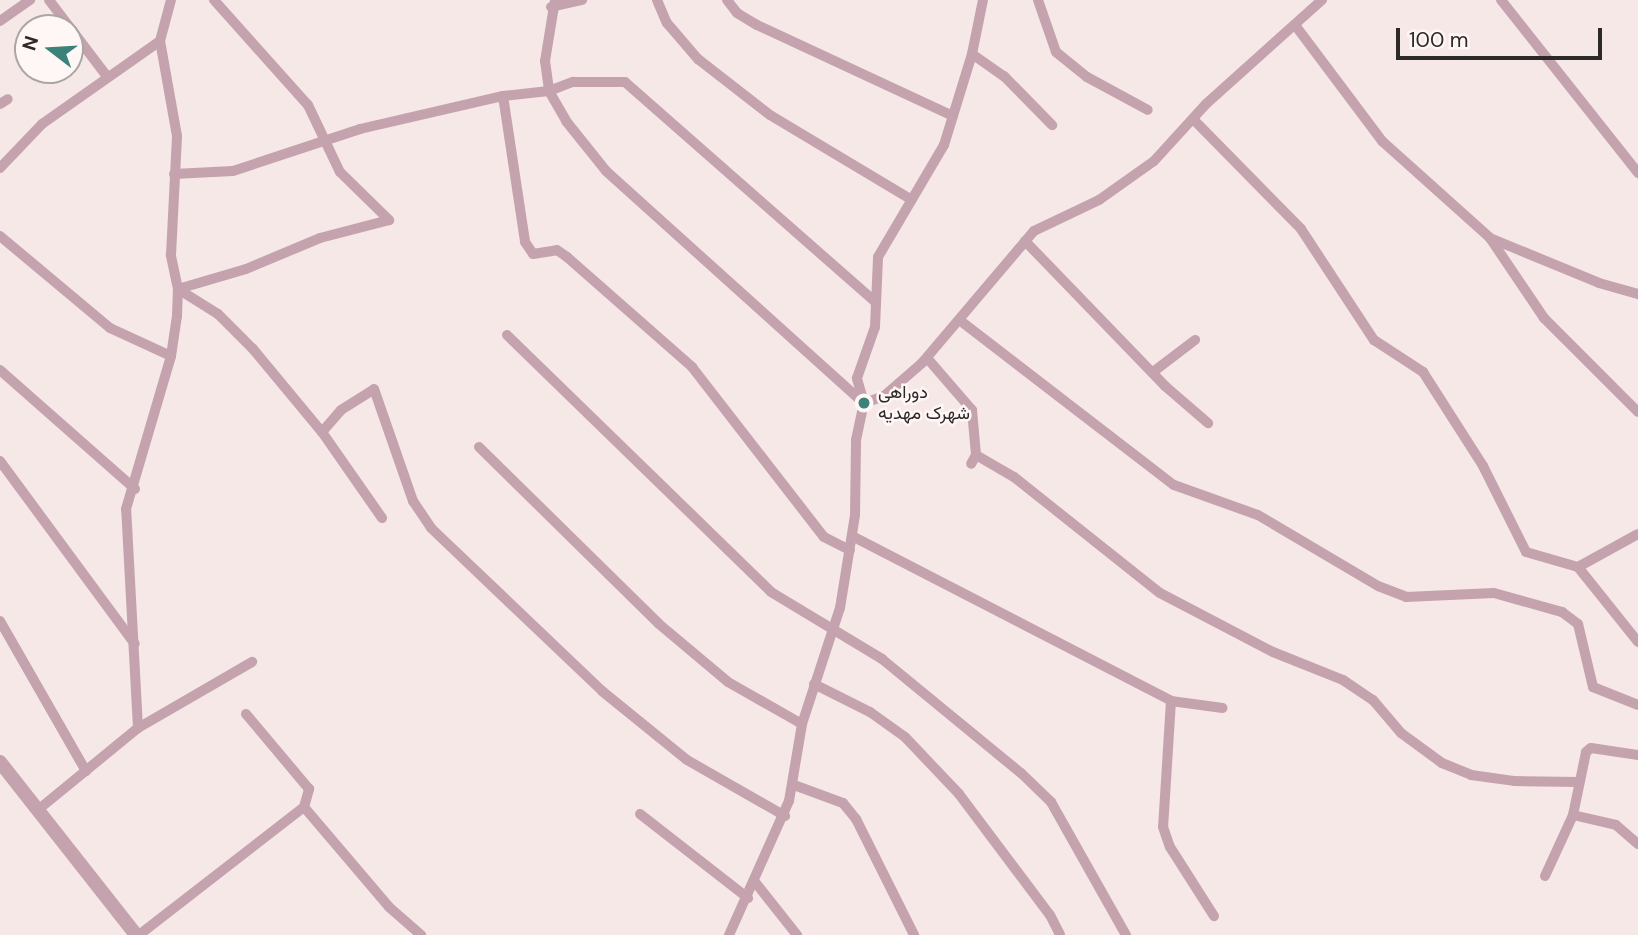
<!DOCTYPE html>
<meta charset="utf-8">
<style>
body{margin:0}
#map{position:relative;width:1638px;height:935px;overflow:hidden;background:#f5e8e6;font-family:"DM Sans",Vazirmatn,sans-serif}
div>[style]{position:absolute}
[style*='--x']{left:calc(var(--x)*1px);top:calc(var(--y)*1px);width:calc(var(--w)*1px);rotate:calc(var(--a)*1deg)}
.minor>*{height:10px;margin:-5px;padding:0 5px;transform-origin:5px;border-radius:5px;background:#c5a3ae}
.tertiary>*{height:14px;margin:-7px;padding:0 7px;transform-origin:7px;border-radius:7px;background:#c5a3ae}
.dots>*{width:19px;height:19px;translate:-50% -50%;box-sizing:border-box;border:4px solid #fff7f6;border-radius:50%}
span{translate:-50% -50%;white-space:nowrap;text-align:center;line-height:1.15;-webkit-text-stroke:5px #fff7f6;paint-order:stroke}
.poi-label{font-size:18px;color:#2d2928}
.left{translate:0 -50%;text-align:left}
.north{position:absolute;left:14px;top:14px;width:70px;height:70px;box-sizing:border-box;background:#fff7f6;border:2px solid #aba5a4;border-radius:50%;rotate:287deg;font-size:19px;font-weight:700;line-height:28px;text-align:center;color:#2d2928}
.north::after{content:'';display:block;margin:auto;width:24px;height:32px;background:#3b827a;clip-path:polygon(50% 0,100% 100%,50% 72%,0 100%)}
.scale{position:absolute;left:1396px;top:28px;width:206px;height:32px;box-sizing:border-box;border:4px solid #2d2928;border-top:0;padding-left:9px;font-size:21px;line-height:24px;white-space:nowrap;color:#2d2928;-webkit-text-stroke:5px #fff7f6;paint-order:stroke}
</style>
<div id="map">
<div class="minor">
<i style="--x:49;--y:0;--w:94;--a:52.8"></i>
<i style="--x:214;--y:0;--w:141;--a:48.2"></i>
<i style="--x:308;--y:105;--w:74;--a:64.5"></i>
<i style="--x:340;--y:172;--w:69;--a:44.4"></i>
<i style="--x:555;--y:0;--w:62;--a:99.3"></i>
<i style="--x:545;--y:61;--w:30;--a:82"></i>
<i style="--x:549;--y:91;--w:34;--a:60"></i>
<i style="--x:566;--y:121;--w:64;--a:51.3"></i>
<i style="--x:606;--y:171;--w:347;--a:42"></i>
<i style="--x:864;--y:403;--w:21;--a:-19"></i>
<i style="--x:884;--y:396;--w:50;--a:-41"></i>
<i style="--x:922;--y:363;--w:173;--a:-49.7"></i>
<i style="--x:1034;--y:231;--w:72;--a:-25.5"></i>
<i style="--x:1099;--y:200;--w:67;--a:-35.3"></i>
<i style="--x:1154;--y:161;--w:77;--a:-47.6"></i>
<i style="--x:1206;--y:104;--w:156;--a:-41.9"></i>
<i style="--x:657;--y:0;--w:25;--a:67"></i>
<i style="--x:667;--y:23;--w:48;--a:49.3"></i>
<i style="--x:698;--y:59;--w:91;--a:37.9"></i>
<i style="--x:770;--y:115;--w:165;--a:30.9"></i>
<i style="--x:727;--y:0;--w:16;--a:52"></i>
<i style="--x:737;--y:13;--w:23;--a:31"></i>
<i style="--x:757;--y:25;--w:216;--a:24.9"></i>
<i style="--x:1038;--y:0;--w:55;--a:70.9"></i>
<i style="--x:1056;--y:52;--w:40;--a:39"></i>
<i style="--x:1087;--y:77;--w:69;--a:28.4"></i>
<i style="--x:1501;--y:0;--w:221;--a:51.6"></i>
<i style="--x:551;--y:7;--w:32;--a:-13"></i>
<i style="--x:0;--y:21;--w:37;--a:-35"></i>
<i style="--x:1295;--y:25;--w:145;--a:53.1"></i>
<i style="--x:1382;--y:141;--w:145;--a:41.9"></i>
<i style="--x:1490;--y:238;--w:97;--a:56"></i>
<i style="--x:1544;--y:318;--w:133;--a:45"></i>
<i style="--x:972;--y:54;--w:39;--a:35"></i>
<i style="--x:1004;--y:76;--w:69;--a:45.6"></i>
<i style="--x:503;--y:96;--w:148;--a:81.4"></i>
<i style="--x:525;--y:242;--w:14;--a:56"></i>
<i style="--x:533;--y:254;--w:24;--a:-9"></i>
<i style="--x:557;--y:250;--w:12;--a:35"></i>
<i style="--x:567;--y:257;--w:167;--a:41.3"></i>
<i style="--x:692;--y:367;--w:215;--a:52.2"></i>
<i style="--x:824;--y:537;--w:29;--a:27"></i>
<i style="--x:0;--y:104;--w:9;--a:-32"></i>
<i style="--x:1193;--y:119;--w:154;--a:45.5"></i>
<i style="--x:1301;--y:229;--w:133;--a:56.7"></i>
<i style="--x:1374;--y:340;--w:59;--a:33.1"></i>
<i style="--x:1423;--y:372;--w:112;--a:57.4"></i>
<i style="--x:1483;--y:466;--w:96;--a:63.4"></i>
<i style="--x:1526;--y:552;--w:54;--a:16.1"></i>
<i style="--x:1578;--y:567;--w:68;--a:-28.8"></i>
<i style="--x:0;--y:168;--w:61;--a:-46.3"></i>
<i style="--x:42;--y:124;--w:144;--a:-35.1"></i>
<i style="--x:174;--y:174;--w:59;--a:-2.9"></i>
<i style="--x:233;--y:171;--w:134;--a:-18.3"></i>
<i style="--x:360;--y:129;--w:147;--a:-13"></i>
<i style="--x:503;--y:96;--w:46;--a:-6.2"></i>
<i style="--x:549;--y:91;--w:26;--a:-21"></i>
<i style="--x:573;--y:82;--w:52;--a:0"></i>
<i style="--x:625;--y:82;--w:333;--a:41.3"></i>
<i style="--x:0;--y:236;--w:143;--a:39.9"></i>
<i style="--x:110;--y:328;--w:67;--a:24.7"></i>
<i style="--x:1490;--y:238;--w:118;--a:22.4"></i>
<i style="--x:1599;--y:283;--w:41;--a:15.8"></i>
<i style="--x:1025;--y:241;--w:202;--a:46"></i>
<i style="--x:1165;--y:386;--w:57;--a:40.7"></i>
<i style="--x:178;--y:289;--w:47;--a:32"></i>
<i style="--x:218;--y:314;--w:49;--a:45"></i>
<i style="--x:253;--y:349;--w:108;--a:50.3"></i>
<i style="--x:322;--y:432;--w:105;--a:55.1"></i>
<i style="--x:178;--y:289;--w:71;--a:-16.4"></i>
<i style="--x:246;--y:269;--w:80;--a:-22.7"></i>
<i style="--x:320;--y:238;--w:71;--a:-14.6"></i>
<i style="--x:962;--y:322;--w:267;--a:37.6"></i>
<i style="--x:1174;--y:485;--w:89;--a:19.7"></i>
<i style="--x:1258;--y:515;--w:139;--a:30.6"></i>
<i style="--x:1378;--y:586;--w:30;--a:21"></i>
<i style="--x:1406;--y:597;--w:88;--a:-2.6"></i>
<i style="--x:1494;--y:593;--w:71;--a:15.6"></i>
<i style="--x:1562;--y:612;--w:20;--a:37"></i>
<i style="--x:1578;--y:624;--w:65;--a:76.6"></i>
<i style="--x:1593;--y:687;--w:48;--a:21.8"></i>
<i style="--x:507;--y:335;--w:368;--a:44.2"></i>
<i style="--x:771;--y:592;--w:130;--a:31.1"></i>
<i style="--x:882;--y:659;--w:180;--a:39.4"></i>
<i style="--x:1021;--y:773;--w:42;--a:44"></i>
<i style="--x:1051;--y:802;--w:153;--a:60.6"></i>
<i style="--x:927;--y:358;--w:69;--a:49.1"></i>
<i style="--x:972;--y:410;--w:45;--a:84.9"></i>
<i style="--x:976;--y:455;--w:10;--a:119"></i>
<i style="--x:0;--y:370;--w:180;--a:41.4"></i>
<i style="--x:1153;--y:372;--w:53;--a:-37.3"></i>
<i style="--x:322;--y:432;--w:29;--a:-49"></i>
<i style="--x:341;--y:410;--w:39;--a:-32"></i>
<i style="--x:374;--y:389;--w:119;--a:70.8"></i>
<i style="--x:413;--y:501;--w:32;--a:56"></i>
<i style="--x:431;--y:528;--w:236;--a:43.6"></i>
<i style="--x:602;--y:691;--w:109;--a:39.1"></i>
<i style="--x:687;--y:760;--w:113;--a:29.7"></i>
<i style="--x:479;--y:447;--w:252;--a:44.5"></i>
<i style="--x:659;--y:624;--w:90;--a:40"></i>
<i style="--x:728;--y:682;--w:85;--a:29.6"></i>
<i style="--x:976;--y:455;--w:44;--a:30.1"></i>
<i style="--x:1014;--y:477;--w:186;--a:38.5"></i>
<i style="--x:1160;--y:593;--w:127;--a:27.6"></i>
<i style="--x:1273;--y:652;--w:75;--a:21.8"></i>
<i style="--x:1343;--y:680;--w:36;--a:34"></i>
<i style="--x:1373;--y:700;--w:43;--a:49.7"></i>
<i style="--x:1401;--y:733;--w:51;--a:36.2"></i>
<i style="--x:1442;--y:763;--w:31;--a:22"></i>
<i style="--x:1471;--y:775;--w:43;--a:7.9"></i>
<i style="--x:1514;--y:781;--w:65;--a:0.9"></i>
<i style="--x:0;--y:461;--w:227;--a:53.6"></i>
<i style="--x:852;--y:536;--w:359;--a:27.3"></i>
<i style="--x:1171;--y:701;--w:52;--a:7.7"></i>
<i style="--x:1578;--y:567;--w:96;--a:51.3"></i>
<i style="--x:0;--y:621;--w:173;--a:60.2"></i>
<i style="--x:814;--y:684;--w:63;--a:26.6"></i>
<i style="--x:870;--y:712;--w:43;--a:35.5"></i>
<i style="--x:905;--y:737;--w:79;--a:46.5"></i>
<i style="--x:959;--y:794;--w:151;--a:53.1"></i>
<i style="--x:1050;--y:915;--w:22;--a:63"></i>
<i style="--x:1171;--y:701;--w:126;--a:93.6"></i>
<i style="--x:1163;--y:827;--w:21;--a:71"></i>
<i style="--x:1170;--y:847;--w:82;--a:57.5"></i>
<i style="--x:138;--y:728;--w:132;--a:-30.1"></i>
<i style="--x:794;--y:785;--w:52;--a:20.2"></i>
<i style="--x:843;--y:803;--w:21;--a:51"></i>
<i style="--x:856;--y:819;--w:130;--a:63.4"></i>
<i style="--x:304;--y:807;--w:131;--a:49.6"></i>
<i style="--x:389;--y:907;--w:43;--a:41.2"></i>
<i style="--x:39;--y:809;--w:128;--a:-39.3"></i>
<i style="--x:138;--y:728;--w:219;--a:-93.1"></i>
<i style="--x:126;--y:509;--w:159;--a:-73.6"></i>
<i style="--x:171;--y:356;--w:40;--a:-81.5"></i>
<i style="--x:177;--y:316;--w:27;--a:-88"></i>
<i style="--x:178;--y:289;--w:35;--a:-102"></i>
<i style="--x:171;--y:255;--w:119;--a:-87.1"></i>
<i style="--x:177;--y:136;--w:97;--a:-100.1"></i>
<i style="--x:160;--y:41;--w:42;--a:-75"></i>
<i style="--x:640;--y:814;--w:137;--a:37.9"></i>
<i style="--x:1573;--y:815;--w:44;--a:13.1"></i>
<i style="--x:1616;--y:825;--w:29;--a:41"></i>
<i style="--x:1545;--y:876;--w:67;--a:-65.3"></i>
<i style="--x:1573;--y:815;--w:64;--a:-78.3"></i>
<i style="--x:1586;--y:752;--w:6;--a:-39"></i>
<i style="--x:1591;--y:748;--w:48;--a:8.5"></i>
<i style="--x:755;--y:882;--w:68;--a:51.6"></i>
<i style="--x:139;--y:935;--w:209;--a:-37.8"></i>
<i style="--x:304;--y:807;--w:19;--a:-74"></i>
<i style="--x:309;--y:789;--w:98;--a:-130"></i>
<i style="--x:729;--y:935;--w:147;--a:-65.9"></i>
<i style="--x:789;--y:801;--w:78;--a:-80.4"></i>
<i style="--x:802;--y:724;--w:122;--a:-71.9"></i>
<i style="--x:840;--y:608;--w:94;--a:-80.8"></i>
<i style="--x:855;--y:515;--w:75;--a:-89.2"></i>
<i style="--x:856;--y:440;--w:38;--a:-78"></i>
<i style="--x:864;--y:403;--w:26;--a:-106"></i>
<i style="--x:857;--y:378;--w:54;--a:-70.6"></i>
<i style="--x:875;--y:327;--w:70;--a:-87.5"></i>
<i style="--x:878;--y:257;--w:130;--a:-59.5"></i>
<i style="--x:944;--y:145;--w:95;--a:-72.9"></i>
<i style="--x:972;--y:54;--w:55;--a:-78.5"></i>
</div>
<div class="tertiary">
<i style="--x:0;--y:762;--w:220;--a:51.8"></i>
</div>
<div class="dots">
<i style="left:864px;top:403px;background:#3b827a"></i>
</div>
<div class="poi-label">
<span class="left" style="left:878px;top:403px">دوراهی<br>شهرک مهدیه</span>
</div>
<div class="north">N</div>
<div class="scale">100 m</div>
</div>
